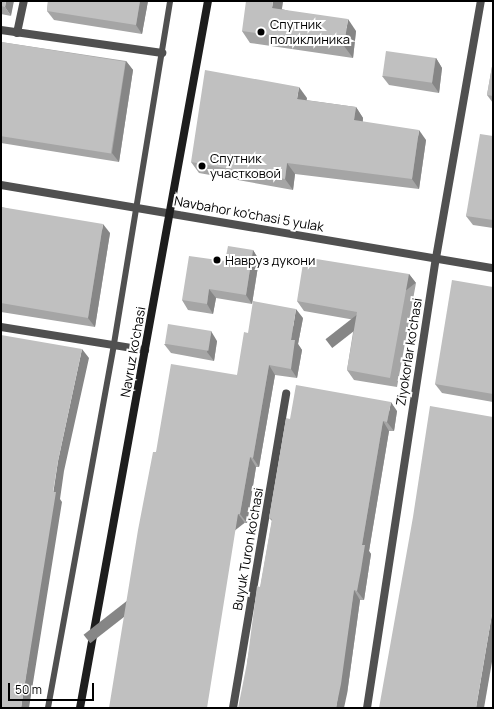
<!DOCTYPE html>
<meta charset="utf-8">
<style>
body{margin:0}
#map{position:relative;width:494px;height:709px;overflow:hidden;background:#fff;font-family:Manrope,sans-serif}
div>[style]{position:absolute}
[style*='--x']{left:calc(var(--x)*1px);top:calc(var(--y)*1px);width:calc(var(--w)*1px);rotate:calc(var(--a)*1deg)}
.lane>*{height:5.5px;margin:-2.75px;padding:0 2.75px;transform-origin:2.75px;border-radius:2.75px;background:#505050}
.street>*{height:8px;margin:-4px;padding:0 4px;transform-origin:4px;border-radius:4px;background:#505050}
.secondary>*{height:8px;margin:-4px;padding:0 4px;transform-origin:4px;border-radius:4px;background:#1d1d1d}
.wall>*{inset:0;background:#a5a5a5}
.shaded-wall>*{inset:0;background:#868686;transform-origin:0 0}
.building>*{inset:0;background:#c0c0c0;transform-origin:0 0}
.dots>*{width:11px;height:11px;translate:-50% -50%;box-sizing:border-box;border:2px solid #fff;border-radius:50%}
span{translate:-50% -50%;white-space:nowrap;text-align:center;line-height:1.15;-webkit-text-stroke:4px #fff;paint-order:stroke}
.poi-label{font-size:13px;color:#000}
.left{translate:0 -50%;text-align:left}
.street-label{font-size:13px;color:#000}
.frame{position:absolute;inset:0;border:2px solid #000;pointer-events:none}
.scale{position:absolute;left:8px;top:683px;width:86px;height:18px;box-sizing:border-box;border:2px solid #000;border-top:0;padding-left:5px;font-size:12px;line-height:14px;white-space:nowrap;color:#000;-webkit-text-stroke:3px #fff;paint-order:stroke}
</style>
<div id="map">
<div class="lane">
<i style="--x:48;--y:708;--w:370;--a:-79.7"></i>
<i style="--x:114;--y:344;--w:348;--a:-80.7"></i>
</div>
<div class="street">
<i style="--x:1;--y:30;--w:163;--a:8.1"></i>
<i style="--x:17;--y:33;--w:33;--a:-78"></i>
<i style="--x:1;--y:185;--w:499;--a:9.6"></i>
<i style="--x:1;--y:327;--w:146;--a:9.1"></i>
<i style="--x:233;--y:708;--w:319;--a:-80.4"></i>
<i style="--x:367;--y:708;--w:455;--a:-81.3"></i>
<i style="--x:436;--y:258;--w:261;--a:-80.1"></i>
</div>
<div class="secondary">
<i style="--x:80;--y:708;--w:718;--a:-79.74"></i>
</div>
<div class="wall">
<i style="clip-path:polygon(1px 1px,11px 16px,1px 14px)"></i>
<i style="clip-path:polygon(48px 1px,148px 1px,142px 34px,54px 20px,47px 11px)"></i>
<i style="clip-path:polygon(283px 1px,282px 9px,356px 31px,353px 58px,250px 43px,242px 31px)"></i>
<i style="clip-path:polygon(1px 42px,126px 61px,133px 70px,119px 162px,1px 143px)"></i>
<i style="clip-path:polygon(436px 58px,442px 68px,439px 93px,389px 85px,382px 76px)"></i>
<i style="clip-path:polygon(493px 61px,493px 103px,487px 95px)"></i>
<i style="clip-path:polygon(307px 98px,306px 100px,356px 107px,363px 118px,363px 122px,426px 140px,419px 189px,295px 174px,293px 190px,199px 173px,191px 162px)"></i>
<i style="clip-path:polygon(493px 136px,493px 228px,473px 225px,466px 216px)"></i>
<i style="clip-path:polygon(1px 207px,110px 233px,95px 327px,1px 312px)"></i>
<i style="clip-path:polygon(253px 250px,259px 260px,252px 304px,216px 298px,213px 314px,188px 310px,182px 300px,225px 261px)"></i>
<i style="clip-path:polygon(409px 274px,416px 283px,397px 387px,354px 380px,347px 370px,355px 320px,304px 311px,297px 301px)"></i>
<i style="clip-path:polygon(493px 287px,493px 402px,442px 393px,435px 384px)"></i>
<i style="clip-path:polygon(303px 318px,298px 344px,302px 350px,297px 378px,275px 375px,259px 467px,256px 467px,247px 523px,245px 523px,156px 452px,237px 375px)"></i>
<i style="clip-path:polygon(217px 341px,214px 361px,171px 353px,164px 344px)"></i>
<i style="clip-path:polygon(397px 411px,394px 431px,389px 431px,369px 551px,371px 554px,367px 580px,364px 600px,360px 600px,347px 694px,247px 663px,272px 521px,269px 518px,290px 419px)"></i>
</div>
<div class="shaded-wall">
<i style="clip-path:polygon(6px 1px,14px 1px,11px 16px,5px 7px)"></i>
<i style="clip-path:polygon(140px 1px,148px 1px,142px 34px,136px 25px)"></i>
<i style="clip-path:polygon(273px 1px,283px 1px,280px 20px,272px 8px)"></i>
<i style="clip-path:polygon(348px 19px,356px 31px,353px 58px,344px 46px)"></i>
<i style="clip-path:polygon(436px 58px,442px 68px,439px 93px,432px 83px)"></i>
<i style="clip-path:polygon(126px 61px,133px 70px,119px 162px,112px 153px)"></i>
<i style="clip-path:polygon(299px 87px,307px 98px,305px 110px,297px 99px)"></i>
<i style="clip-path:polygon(356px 107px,363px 118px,361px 131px,354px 120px)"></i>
<i style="clip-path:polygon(419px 130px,426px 140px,419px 189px,412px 179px)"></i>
<i style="clip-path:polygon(287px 163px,295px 174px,293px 190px,285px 179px)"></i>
<i style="clip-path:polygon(103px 224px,110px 233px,95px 327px,88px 318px)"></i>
<i style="clip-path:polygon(253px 250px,259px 260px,252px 304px,246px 295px)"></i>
<i style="left:409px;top:274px;width:11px;height:106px;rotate:52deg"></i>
<i style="clip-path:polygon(209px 289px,216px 298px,213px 314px,207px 304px)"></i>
<i style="clip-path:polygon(296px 309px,303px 318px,298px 344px,302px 350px,297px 378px,291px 369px,291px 340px)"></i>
<i style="clip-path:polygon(211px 331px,217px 341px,214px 361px,207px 352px)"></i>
<i style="clip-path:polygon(82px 349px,89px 358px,64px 471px,60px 499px,62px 502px,29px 708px,21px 708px,58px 461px)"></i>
<i style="clip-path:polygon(269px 365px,275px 375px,259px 467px,253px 458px)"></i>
<i style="clip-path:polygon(391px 402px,397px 411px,394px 431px,387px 422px)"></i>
<i style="clip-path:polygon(383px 421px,389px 431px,369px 551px,371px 554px,364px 600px,357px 591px,362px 545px)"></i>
<i style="clip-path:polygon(250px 457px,256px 467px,247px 523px,240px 514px)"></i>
<i style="left:238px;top:514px;width:11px;height:196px;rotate:52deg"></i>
<i style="clip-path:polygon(354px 590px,360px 600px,347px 694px,344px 708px,336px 708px)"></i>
<i style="clip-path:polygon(493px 608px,493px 656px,484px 708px,476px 708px)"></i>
</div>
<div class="building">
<i style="clip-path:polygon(1px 1px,6px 1px,5px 7px,1px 6px)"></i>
<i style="clip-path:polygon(48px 1px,140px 1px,136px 25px,47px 11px)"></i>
<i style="clip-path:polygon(246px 1px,273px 1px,272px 8px,348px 19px,344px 46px,242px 31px)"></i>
<i style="left:1px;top:42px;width:126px;height:93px;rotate:9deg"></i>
<i style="left:386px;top:51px;width:50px;height:25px;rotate:8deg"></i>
<i style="clip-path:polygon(493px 61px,493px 96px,487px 95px)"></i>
<i style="clip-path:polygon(205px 70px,299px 87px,297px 99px,356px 107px,354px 120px,419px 130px,412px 179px,287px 163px,285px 179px,191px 162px)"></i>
<i style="clip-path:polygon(480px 134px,493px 136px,493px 220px,466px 216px)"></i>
<i style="clip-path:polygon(1px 207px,103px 224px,88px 318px,1px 303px)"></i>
<i style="clip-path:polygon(228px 246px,253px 250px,246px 295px,209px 289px,207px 304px,182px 300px,189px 256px,225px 261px)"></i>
<i style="clip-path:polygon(304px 257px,409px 274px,390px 378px,347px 370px,357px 312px,297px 301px)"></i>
<i style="clip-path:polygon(452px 280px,493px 287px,493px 394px,435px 384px)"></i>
<i style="clip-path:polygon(253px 301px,296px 309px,291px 340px,295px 340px,291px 369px,269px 365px,253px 458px,250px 457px,240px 514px,238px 514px,207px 708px,109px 708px,138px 530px,153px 452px,156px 452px,171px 364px,237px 375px,244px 332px,248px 333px)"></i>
<i style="left:168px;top:324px;width:44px;height:20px;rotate:9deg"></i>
<i style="clip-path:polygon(1px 335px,82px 349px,58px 461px,53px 492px,56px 492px,21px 708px,1px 708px)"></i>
<i style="clip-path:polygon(296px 385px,391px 402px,387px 422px,383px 421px,362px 545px,365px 545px,361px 570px,357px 591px,354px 590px,341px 684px,336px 708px,238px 708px,247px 663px,257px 586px,260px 587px,272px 519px,269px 518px,286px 418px,290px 419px)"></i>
<i style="clip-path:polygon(430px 406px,493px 417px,493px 608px,476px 708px,379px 708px,413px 517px)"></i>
</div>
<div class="dots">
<i style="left:261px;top:32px;background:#000"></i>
<i style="left:202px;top:166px;background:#000"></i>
<i style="left:217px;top:260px;background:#000"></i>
</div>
<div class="poi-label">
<span class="left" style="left:270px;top:32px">Спутник<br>поликлиника</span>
<span class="left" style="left:210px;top:166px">Спутник<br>участковой</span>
<span class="left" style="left:225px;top:260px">Навруз дукони</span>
</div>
<div class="street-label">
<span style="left:249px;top:214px;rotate:10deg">Navbahor ko'chasi 5 yulak</span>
<span style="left:133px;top:352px;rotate:-80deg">Navruz ko'chasi</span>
<span style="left:409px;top:352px;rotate:-81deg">Ziyokorlar ko'chasi</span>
<span style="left:248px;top:549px;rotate:-80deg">Buyuk Turon ko'chasi</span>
</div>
<div class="frame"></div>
<div class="scale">50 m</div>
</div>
